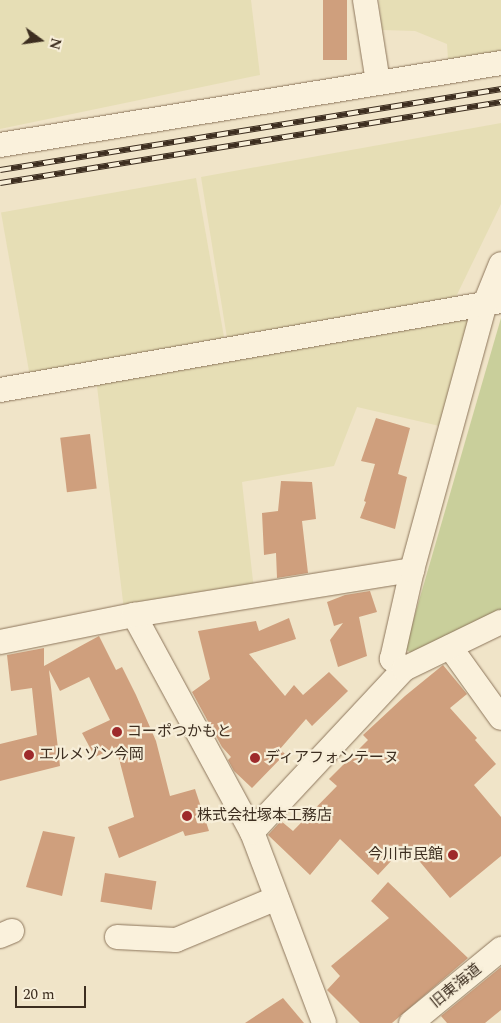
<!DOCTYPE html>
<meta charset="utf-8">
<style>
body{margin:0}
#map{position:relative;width:501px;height:1023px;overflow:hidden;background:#f0e4c8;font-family:Spectral,"Noto Sans JP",serif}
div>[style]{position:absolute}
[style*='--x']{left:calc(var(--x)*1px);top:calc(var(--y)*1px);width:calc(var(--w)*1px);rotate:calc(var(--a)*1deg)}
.farmland>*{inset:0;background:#e6deb5;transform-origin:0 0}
.green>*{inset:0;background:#c9cf9b}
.building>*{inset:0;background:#cf9f7d;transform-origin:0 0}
.roads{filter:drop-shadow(0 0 1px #8d765c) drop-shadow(0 0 1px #8d765c)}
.minor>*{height:24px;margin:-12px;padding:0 12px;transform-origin:12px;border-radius:12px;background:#faf1dc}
.rail>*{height:5.5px;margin-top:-2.75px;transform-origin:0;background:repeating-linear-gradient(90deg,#f7eed8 0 11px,#3d2e20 0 22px);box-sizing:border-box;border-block:1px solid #3d2e20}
.dots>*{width:14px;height:14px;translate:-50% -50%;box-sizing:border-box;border:2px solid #f7eed8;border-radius:50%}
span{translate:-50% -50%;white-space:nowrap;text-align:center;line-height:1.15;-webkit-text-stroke:4.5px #f7eed8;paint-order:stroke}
.poi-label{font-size:15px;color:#3d2e20}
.left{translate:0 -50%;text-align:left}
.right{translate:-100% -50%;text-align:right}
.street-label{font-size:15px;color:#3d2e20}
.north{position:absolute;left:15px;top:15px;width:50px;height:50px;-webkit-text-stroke:4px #f7eed8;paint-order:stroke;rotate:104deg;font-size:14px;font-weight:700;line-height:20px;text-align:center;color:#3d2e20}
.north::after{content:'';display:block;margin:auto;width:18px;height:22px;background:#3d2e20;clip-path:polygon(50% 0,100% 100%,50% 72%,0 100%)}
.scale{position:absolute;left:15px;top:986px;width:71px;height:22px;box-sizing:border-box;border:2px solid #3d2e20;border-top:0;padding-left:6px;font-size:15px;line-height:18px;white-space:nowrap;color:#3d2e20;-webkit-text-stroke:4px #f7eed8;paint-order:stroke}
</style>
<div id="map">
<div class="farmland">
<i style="clip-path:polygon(0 0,251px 0,260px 75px,0 129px)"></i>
<i style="clip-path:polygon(379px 0,501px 0,501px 52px,448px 59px,447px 44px,415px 31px,382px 30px)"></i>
<i style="clip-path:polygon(501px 123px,501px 204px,452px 305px,228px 344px,201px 177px)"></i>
<i style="left:196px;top:178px;width:169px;height:198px;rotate:80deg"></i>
<i style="clip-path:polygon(477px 314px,444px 427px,357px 407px,334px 466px,242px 482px,254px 590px,124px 610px,96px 378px)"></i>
</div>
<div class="green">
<i style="clip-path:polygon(501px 318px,501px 610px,413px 654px,405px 649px)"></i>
</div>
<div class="building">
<i style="left:323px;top:0;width:24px;height:60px"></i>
<i style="clip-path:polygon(376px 418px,410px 428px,398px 474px,407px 477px,395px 529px,360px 518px,366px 502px,364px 501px,375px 464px,361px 461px)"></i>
<i style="left:90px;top:434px;width:55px;height:30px;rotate:83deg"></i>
<i style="clip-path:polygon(281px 481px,312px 482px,316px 519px,302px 521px,308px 573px,277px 578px,276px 553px,264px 555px,262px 513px,278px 511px)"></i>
<i style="clip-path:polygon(370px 591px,377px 612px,359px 617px,367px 656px,338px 667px,330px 640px,343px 623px,334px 626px,327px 602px,345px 595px)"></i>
<i style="clip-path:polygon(289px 618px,296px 639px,249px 654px,285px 696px,294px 685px,303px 695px,329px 672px,348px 691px,312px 726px,306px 719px,280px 749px,285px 754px,252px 788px,234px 771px,228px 760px,231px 757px,222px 747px,192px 692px,210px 679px,198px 631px,256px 621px,259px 631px)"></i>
<i style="clip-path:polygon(99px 636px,116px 670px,122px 667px,136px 695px,156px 741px,170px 796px,195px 789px,209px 831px,185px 836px,183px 831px,119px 858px,108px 827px,134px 817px,116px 747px,95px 757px,82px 733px,110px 720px,89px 677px,60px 691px,49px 670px,60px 766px,0 781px,0 744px,37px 735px,32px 688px,11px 691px,7px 655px,44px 648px,44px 666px)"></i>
<i style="clip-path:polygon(443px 665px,467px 694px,450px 708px,477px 738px,475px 740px,496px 764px,474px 785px,501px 817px,501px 856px,450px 898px,406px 845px,378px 875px,340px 839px,310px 875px,268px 835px,281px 821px,293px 831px,337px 786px,329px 779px,368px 740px,363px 735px,405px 696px)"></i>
<i style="clip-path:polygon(43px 831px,75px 837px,62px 896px,26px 887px)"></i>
<i style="left:105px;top:873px;width:52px;height:29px;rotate:9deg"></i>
<i style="clip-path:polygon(388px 882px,468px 958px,392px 1023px,360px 1023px,327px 990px,340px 976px,331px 966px,389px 918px,371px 901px)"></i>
<i style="clip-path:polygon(501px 967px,501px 1010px,485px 1023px,447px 1023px,441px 1016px)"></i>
<i style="clip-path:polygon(283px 998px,304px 1023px,245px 1023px)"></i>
</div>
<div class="roads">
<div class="minor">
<i style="--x:365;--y:0;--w:83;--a:81"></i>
<i style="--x:0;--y:145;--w:508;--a:-9.3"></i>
<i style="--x:0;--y:390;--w:509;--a:-10.07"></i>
<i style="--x:134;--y:615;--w:247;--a:61.5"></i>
<i style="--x:252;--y:832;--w:204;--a:69.3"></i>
<i style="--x:0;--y:642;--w:137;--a:-11.4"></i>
<i style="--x:134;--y:615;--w:282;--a:-9.2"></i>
<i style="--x:450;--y:647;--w:87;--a:54.3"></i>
<i style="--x:404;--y:669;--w:16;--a:-140"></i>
<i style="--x:392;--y:659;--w:91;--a:-77.3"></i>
<i style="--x:412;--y:570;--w:274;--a:-74.7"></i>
<i style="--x:484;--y:306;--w:45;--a:-68"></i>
<i style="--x:252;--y:832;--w:223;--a:-47"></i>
<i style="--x:404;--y:669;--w:108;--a:-25.9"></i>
<i style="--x:0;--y:936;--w:13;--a:-23"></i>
<i style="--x:117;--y:937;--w:59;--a:2.9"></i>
<i style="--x:176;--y:940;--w:109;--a:-22.6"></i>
<i style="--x:411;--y:1023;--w:117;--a:-39.4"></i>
</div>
</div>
<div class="rail">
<i style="--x:0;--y:170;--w:508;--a:-9.18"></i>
<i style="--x:0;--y:183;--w:508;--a:-9.18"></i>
</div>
<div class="dots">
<i style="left:117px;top:732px;background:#9e2a2b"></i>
<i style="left:29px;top:755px;background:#9e2a2b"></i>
<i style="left:255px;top:758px;background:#9e2a2b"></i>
<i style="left:187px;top:816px;background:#9e2a2b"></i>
<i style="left:453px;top:855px;background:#9e2a2b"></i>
</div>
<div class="poi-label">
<span class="left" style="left:127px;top:732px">コーポつかもと</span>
<span class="left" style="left:39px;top:755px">エルメゾン今岡</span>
<span class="left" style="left:265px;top:758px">ディアフォンテーヌ</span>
<span class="left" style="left:197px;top:816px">株式会社塚本工務店</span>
<span class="right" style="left:443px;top:855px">今川市民館</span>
</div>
<div class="street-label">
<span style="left:456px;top:986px;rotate:-39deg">旧東海道</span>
</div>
<div class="north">N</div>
<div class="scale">20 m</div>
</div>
